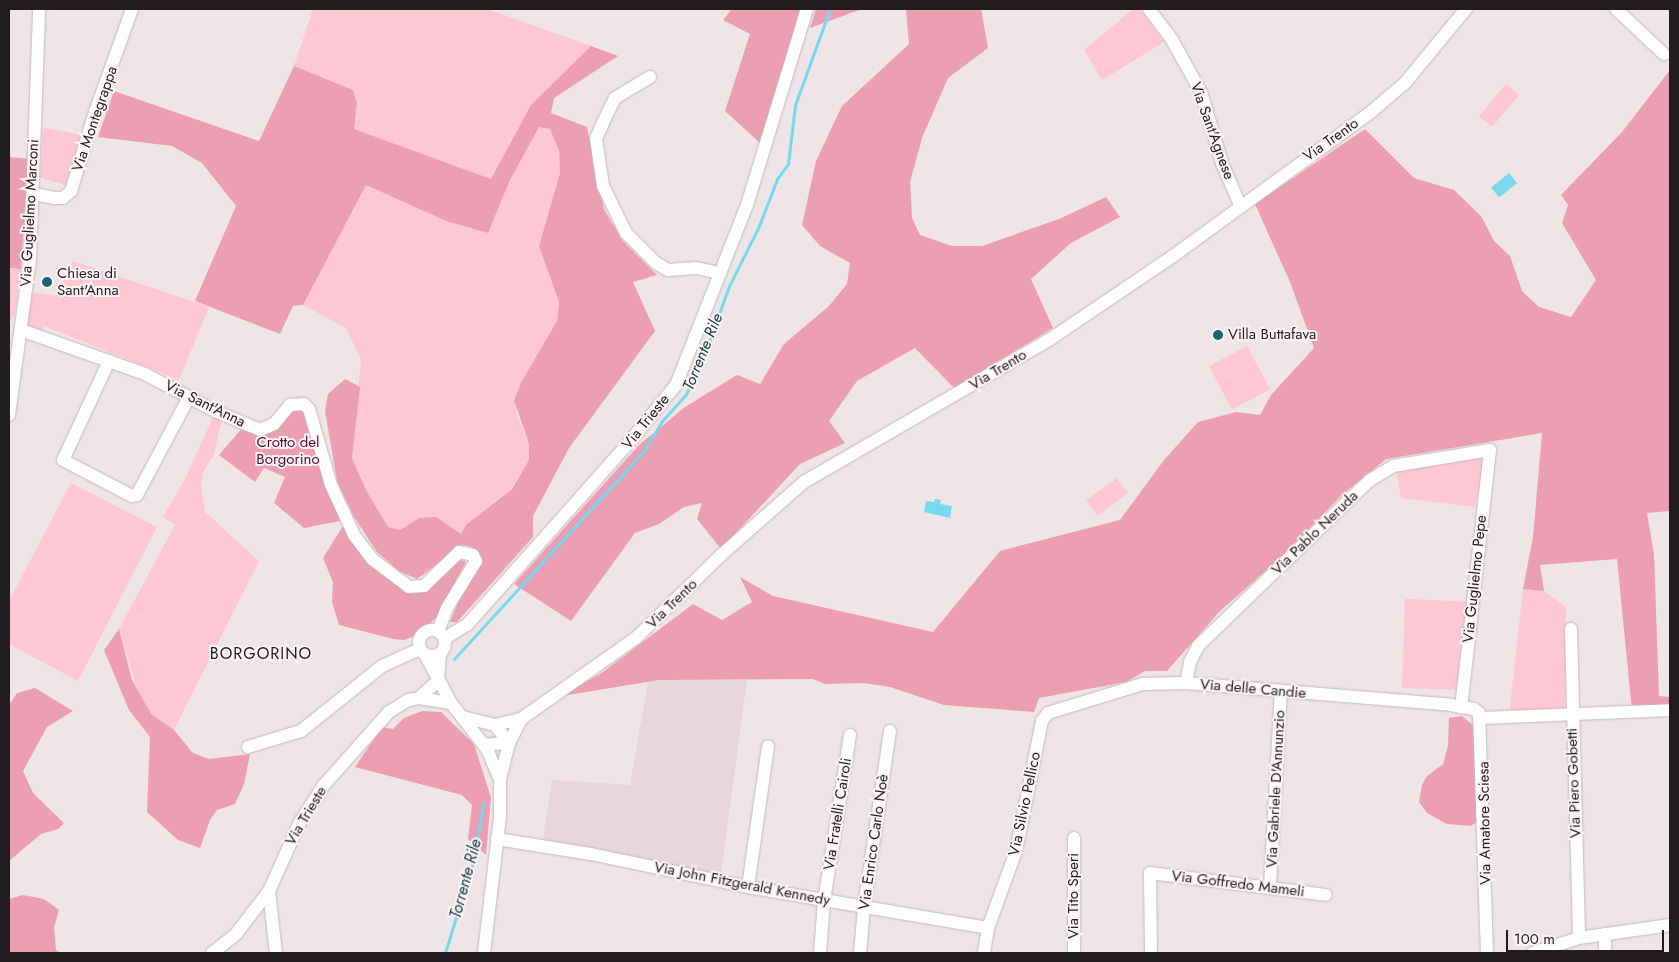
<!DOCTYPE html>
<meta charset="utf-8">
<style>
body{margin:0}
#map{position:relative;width:1679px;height:962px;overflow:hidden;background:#efe5e7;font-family:Jost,sans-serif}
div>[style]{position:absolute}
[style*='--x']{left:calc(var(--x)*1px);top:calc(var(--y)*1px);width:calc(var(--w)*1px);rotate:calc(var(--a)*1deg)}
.built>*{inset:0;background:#e9d6da}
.green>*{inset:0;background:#ffc6d4;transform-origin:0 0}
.forest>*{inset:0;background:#ec9eb3}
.water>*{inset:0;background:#77d9eb;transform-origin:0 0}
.stream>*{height:3px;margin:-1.5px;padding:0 1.5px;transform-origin:1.5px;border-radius:1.5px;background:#77d9eb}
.roads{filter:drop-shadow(0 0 1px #c3b9bb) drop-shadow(0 0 1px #c3b9bb)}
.minor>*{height:12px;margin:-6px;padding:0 6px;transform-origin:6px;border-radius:6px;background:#fff}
.minor>.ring{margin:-6px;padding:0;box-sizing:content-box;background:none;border:12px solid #fff;border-radius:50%}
.dots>*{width:14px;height:14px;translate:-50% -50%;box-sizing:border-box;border:2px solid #fdf2f5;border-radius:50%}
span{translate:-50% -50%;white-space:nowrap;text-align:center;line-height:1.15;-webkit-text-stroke:4px #fdf2f5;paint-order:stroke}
.street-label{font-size:15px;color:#211d1e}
.poi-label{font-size:15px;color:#211d1e}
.left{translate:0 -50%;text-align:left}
.park-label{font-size:15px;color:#520f29}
.water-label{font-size:16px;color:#134148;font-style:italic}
.neighbourhood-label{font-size:16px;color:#211d1e;letter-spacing:1px}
.frame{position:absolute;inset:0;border:10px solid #211d1e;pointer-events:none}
.scale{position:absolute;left:1506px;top:930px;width:158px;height:22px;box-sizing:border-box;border:2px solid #211d1e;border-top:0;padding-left:6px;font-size:15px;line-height:18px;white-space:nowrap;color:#211d1e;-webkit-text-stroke:4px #fdf2f5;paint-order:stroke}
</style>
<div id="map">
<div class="built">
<i style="clip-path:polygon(659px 680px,747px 680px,721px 874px,543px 839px,552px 780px,630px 785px,648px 682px)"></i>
</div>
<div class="green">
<i style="clip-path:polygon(313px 9px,487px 9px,591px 46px,531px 105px,491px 179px,354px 129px,357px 103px,353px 90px,294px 66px)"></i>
<i style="clip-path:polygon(1133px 9px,1140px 9px,1164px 42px,1102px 80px,1084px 50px)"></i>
<i style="left:1506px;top:84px;width:17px;height:42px;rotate:40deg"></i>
<i style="clip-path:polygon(539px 127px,550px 129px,559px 151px,560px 173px,539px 246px,559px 302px,557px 321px,535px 362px,516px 412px,529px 444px,529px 460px,511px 489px,484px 510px,461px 534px,444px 523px,419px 518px,400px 530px,388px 527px,367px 492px,352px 458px,361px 360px,346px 328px,303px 305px,366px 185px,446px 221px,488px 233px,510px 180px)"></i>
<i style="clip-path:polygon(43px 128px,84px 135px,70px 186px,40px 178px)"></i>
<i style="clip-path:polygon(73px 261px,209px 307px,179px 380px,44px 326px,41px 332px,29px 328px,27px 323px,31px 292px,57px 296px)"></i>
<i style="clip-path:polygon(9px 268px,21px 269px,15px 313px,9px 322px)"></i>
<i style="left:1247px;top:346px;width:49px;height:43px;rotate:62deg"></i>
<i style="clip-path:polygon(214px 415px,221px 422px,214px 455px,204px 470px,201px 486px,205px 512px,259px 561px,174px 730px,151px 714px,139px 696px,119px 629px,175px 525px,163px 517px,184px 481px)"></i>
<i style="clip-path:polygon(1485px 457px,1475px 507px,1401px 498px,1396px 471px)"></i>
<i style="left:1117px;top:478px;width:19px;height:38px;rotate:54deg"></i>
<i style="clip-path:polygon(71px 483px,157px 527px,78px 681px,9px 644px,9px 601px)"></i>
<i style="clip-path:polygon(1523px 589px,1544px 591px,1566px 607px,1565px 709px,1513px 715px,1510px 706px)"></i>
<i style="left:1405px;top:599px;width:61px;height:89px;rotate:2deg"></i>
</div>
<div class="forest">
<i style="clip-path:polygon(732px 9px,800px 9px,762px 145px,725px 111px,750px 34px,723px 20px)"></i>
<i style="clip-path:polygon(816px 9px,862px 9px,810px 28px)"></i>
<i style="clip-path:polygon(906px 9px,981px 9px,988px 48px,948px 78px,922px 138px,910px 182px,912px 218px,920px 235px,952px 246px,982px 246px,1059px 219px,1106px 197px,1120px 217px,1071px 243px,1031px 279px,1053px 328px,954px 388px,915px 348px,857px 381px,829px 421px,845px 443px,800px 464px,721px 549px,697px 519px,702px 503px,684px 507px,659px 524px,635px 533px,571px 621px,514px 584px,639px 445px,685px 407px,737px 375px,760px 384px,784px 344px,829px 306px,847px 284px,850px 263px,820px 246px,802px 225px,816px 161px,842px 106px,909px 44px)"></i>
<i style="clip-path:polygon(591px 46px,618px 56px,554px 98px,551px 113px,587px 127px,604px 209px,622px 240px,657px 275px,633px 282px,655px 331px,569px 448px,533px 516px,533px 537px,457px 622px,450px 622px,478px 553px,472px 547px,463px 545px,417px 579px,399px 571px,377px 552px,354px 517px,337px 481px,325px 411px,328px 394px,345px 379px,360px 387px,352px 458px,367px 492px,388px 527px,400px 530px,419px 518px,436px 517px,461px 534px,467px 524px,512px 489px,529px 460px,529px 444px,514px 400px,522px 381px,557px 321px,559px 302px,539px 246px,560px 173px,559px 151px,550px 129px,539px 127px,510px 180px,488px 233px,446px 221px,366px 185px,303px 305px,293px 306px,280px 334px,195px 301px,236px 206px,202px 163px,172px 146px,98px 137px,114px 91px,259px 141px,294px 66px,353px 90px,357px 103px,354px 129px,491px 179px,531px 105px)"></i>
<i style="clip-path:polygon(1670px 70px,1670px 511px,1647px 513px,1654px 554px,1659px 696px,1670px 697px,1670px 714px,1632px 711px,1617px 559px,1540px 565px,1544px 591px,1523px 589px,1533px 537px,1542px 433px,1386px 459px,1343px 494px,1281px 557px,1220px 611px,1167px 671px,1145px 671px,1126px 682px,1039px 698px,1034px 712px,944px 705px,890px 687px,864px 683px,825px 684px,813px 679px,659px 680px,562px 696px,603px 672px,693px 604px,722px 620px,752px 602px,740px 577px,773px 596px,933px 632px,1000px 551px,1120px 520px,1164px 460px,1198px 422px,1236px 412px,1260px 415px,1271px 395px,1314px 348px,1290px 282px,1255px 204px,1365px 129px,1414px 178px,1454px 190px,1481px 216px,1494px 241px,1510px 256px,1522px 291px,1539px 307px,1571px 317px,1596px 280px,1562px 223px,1568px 205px,1561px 195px,1622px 132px)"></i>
<i style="clip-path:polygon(9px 157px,28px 159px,21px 269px,9px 268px)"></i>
<i style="clip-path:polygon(302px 407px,340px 521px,304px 528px,274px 503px,285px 477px,264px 468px,255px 482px,219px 455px,243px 427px,261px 433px,293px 408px)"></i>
<i style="clip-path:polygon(343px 526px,361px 555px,411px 592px,452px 564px,462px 560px,466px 562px,436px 618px,415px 636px,404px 640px,393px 639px,339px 625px,332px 602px,333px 582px,323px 558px)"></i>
<i style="clip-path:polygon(119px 629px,132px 680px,151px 714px,174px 730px,193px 753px,209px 759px,250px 754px,244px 784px,235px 804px,217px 810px,210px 820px,200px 848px,178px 840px,147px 812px,150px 737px,129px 710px,104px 650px)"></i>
<i style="clip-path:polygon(35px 688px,73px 711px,47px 727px,23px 771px,33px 793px,64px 823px,58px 829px,41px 834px,9px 861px,9px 705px,17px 693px)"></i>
<i style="clip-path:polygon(422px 711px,441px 712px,474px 744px,491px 798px,486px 855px,468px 839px,472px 805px,462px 795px,355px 767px,382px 727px,393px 729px,404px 718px)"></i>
<i style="clip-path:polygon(1462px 716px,1474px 726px,1478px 821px,1471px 826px,1447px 824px,1427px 813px,1419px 802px,1422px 785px,1427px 776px,1443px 764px,1448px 746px,1449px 718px)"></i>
<i style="clip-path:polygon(23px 895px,44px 899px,59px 910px,54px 927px,56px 950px,61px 953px,9px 953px,9px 899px)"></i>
</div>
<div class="water">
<i style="left:1509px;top:173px;width:13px;height:23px;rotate:51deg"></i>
<i style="clip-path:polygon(935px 499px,941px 500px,940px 504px,952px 506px,950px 518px,924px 512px,926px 501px,934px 502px)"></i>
</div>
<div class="stream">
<i style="--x:454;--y:659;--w:282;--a:-47.6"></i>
<i style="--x:644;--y:451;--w:35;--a:-59"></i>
<i style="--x:662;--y:421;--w:36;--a:-48"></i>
<i style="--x:686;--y:394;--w:37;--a:-64"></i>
<i style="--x:702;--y:361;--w:80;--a:-70.2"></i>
<i style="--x:729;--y:286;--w:67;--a:-63.4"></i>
<i style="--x:759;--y:226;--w:50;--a:-69"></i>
<i style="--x:777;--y:179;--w:19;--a:-54"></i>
<i style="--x:788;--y:164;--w:59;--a:-83.2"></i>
<i style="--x:795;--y:105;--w:102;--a:-70"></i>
<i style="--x:445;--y:953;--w:99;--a:-73"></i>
<i style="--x:474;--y:858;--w:55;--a:-80.5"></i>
</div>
<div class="roads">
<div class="minor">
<i style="--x:1149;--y:9;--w:39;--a:53"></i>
<i style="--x:1172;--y:40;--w:60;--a:60.9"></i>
<i style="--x:1201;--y:92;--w:74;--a:73.5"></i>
<i style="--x:1222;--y:163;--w:46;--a:66.8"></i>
<i style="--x:1616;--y:9;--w:66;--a:43.2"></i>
<i style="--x:650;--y:77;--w:41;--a:149"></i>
<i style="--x:615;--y:98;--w:28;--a:116"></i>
<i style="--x:603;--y:123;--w:17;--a:114"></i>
<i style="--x:596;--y:139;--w:48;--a:81.5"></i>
<i style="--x:603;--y:186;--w:52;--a:63.9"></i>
<i style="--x:626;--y:233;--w:42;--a:45"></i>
<i style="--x:656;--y:263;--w:14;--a:30"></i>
<i style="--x:668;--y:270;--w:28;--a:-4"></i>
<i style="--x:696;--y:268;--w:25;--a:12"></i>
<i style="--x:34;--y:194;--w:21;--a:11"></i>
<i style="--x:55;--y:198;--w:8;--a:0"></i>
<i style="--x:63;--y:198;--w:11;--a:-41"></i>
<i style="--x:71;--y:191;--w:83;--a:-73.1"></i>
<i style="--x:95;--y:112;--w:109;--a:-70.2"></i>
<i style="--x:21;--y:330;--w:132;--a:19.5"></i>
<i style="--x:145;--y:374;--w:79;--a:27.9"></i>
<i style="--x:215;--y:411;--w:49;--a:22.9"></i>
<i style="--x:260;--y:430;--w:15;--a:-23"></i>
<i style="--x:274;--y:424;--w:25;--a:-50"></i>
<i style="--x:290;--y:405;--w:14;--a:-4"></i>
<i style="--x:304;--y:404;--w:7;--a:45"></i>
<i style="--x:309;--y:409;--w:79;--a:73.9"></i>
<i style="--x:331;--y:485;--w:55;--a:65.3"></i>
<i style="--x:354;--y:535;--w:30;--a:53"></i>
<i style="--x:372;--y:559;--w:46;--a:37.1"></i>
<i style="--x:409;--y:587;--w:15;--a:-4"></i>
<i style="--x:424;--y:586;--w:49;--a:-44.2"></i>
<i style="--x:459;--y:552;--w:14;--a:12"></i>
<i style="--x:473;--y:555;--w:7;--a:63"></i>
<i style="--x:476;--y:561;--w:55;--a:121.7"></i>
<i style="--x:447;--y:608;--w:25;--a:111"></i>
<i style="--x:109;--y:361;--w:109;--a:114.9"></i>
<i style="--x:63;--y:460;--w:78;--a:27.6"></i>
<i style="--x:132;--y:496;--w:5;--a:-11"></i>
<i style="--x:137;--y:495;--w:111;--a:-62"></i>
<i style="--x:9;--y:415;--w:157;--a:-82.3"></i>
<i style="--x:30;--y:259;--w:250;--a:-87.9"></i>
<i style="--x:1571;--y:629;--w:309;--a:88.5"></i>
<i class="ring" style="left:419px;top:630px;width:14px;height:14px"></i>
<i style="--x:445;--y:638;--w:26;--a:-31"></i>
<i style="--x:467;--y:625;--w:239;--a:-48.4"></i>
<i style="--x:626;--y:446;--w:79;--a:-50.7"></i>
<i style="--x:676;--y:385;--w:193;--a:-68.5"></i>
<i style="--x:747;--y:205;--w:205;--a:-73"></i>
<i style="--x:426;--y:656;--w:53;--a:62"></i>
<i style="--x:451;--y:703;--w:58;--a:52"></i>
<i style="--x:487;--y:749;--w:33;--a:67"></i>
<i style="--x:1186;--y:683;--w:21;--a:-79"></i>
<i style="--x:1190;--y:662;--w:18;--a:-63"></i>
<i style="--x:1198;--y:646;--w:239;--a:-44"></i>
<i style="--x:1370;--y:480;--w:27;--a:-31"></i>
<i style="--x:1393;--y:466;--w:98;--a:-9.4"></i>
<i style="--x:1490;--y:450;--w:259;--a:96.4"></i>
<i style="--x:419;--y:698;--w:32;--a:9"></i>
<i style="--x:463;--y:717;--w:33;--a:14"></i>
<i style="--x:495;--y:725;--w:27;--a:-13"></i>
<i style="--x:521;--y:719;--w:141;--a:-35.2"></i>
<i style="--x:636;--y:638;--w:119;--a:-44.3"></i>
<i style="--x:721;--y:555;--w:111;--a:-41.3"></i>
<i style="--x:804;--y:482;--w:283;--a:-30.1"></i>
<i style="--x:1049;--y:340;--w:150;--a:-34.1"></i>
<i style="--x:1173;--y:256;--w:245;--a:-36"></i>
<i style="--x:1371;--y:112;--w:45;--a:-40.5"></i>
<i style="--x:1405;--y:83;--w:96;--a:-50.5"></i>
<i style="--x:1482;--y:718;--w:188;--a:-2.4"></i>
<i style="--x:484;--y:745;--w:25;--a:-5"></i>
<i style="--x:509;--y:743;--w:23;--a:-128"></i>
<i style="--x:248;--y:747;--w:55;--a:-16.8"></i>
<i style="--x:301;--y:731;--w:104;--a:-38.7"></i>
<i style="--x:382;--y:666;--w:42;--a:-24.1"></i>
<i style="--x:1074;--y:838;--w:115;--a:90"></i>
<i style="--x:497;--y:839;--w:95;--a:9.1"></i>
<i style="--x:591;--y:854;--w:160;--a:11.9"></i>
<i style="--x:748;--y:887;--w:243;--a:9.7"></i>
<i style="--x:1270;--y:886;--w:195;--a:-86.8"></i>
<i style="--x:748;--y:887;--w:142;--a:-81.9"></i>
<i style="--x:269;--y:891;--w:62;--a:83.6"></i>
<i style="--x:1605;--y:934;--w:19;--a:90"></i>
<i style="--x:212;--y:953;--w:31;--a:-38"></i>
<i style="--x:236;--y:934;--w:54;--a:-52.5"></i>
<i style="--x:269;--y:891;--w:76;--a:-65.8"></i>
<i style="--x:300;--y:822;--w:44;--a:-57"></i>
<i style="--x:324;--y:785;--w:98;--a:-48.3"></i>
<i style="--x:389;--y:712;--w:22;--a:-32"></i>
<i style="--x:408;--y:700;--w:11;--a:-10"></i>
<i style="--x:419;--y:698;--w:25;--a:-42"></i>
<i style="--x:438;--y:681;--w:26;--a:-86"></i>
<i style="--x:484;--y:953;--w:138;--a:-83.3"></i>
<i style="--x:500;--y:816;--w:37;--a:-90"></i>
<i style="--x:500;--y:779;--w:37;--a:-76"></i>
<i style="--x:509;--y:743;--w:27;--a:-63"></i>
<i style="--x:820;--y:953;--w:52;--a:-85.6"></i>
<i style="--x:824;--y:901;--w:168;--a:-81.1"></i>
<i style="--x:860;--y:953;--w:46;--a:-85"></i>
<i style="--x:864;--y:907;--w:178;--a:-81.6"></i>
<i style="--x:984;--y:953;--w:25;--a:-81"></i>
<i style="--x:988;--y:928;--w:82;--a:-70"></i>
<i style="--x:1016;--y:851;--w:133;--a:-78.7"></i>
<i style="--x:1042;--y:721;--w:10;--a:-53"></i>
<i style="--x:1048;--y:713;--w:99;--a:-17"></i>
<i style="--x:1143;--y:684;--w:43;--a:-1.3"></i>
<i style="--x:1186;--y:683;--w:266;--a:4.7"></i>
<i style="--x:1451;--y:705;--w:23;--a:10"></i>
<i style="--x:1474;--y:709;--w:6;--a:39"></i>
<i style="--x:1479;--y:713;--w:240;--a:88.1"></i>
<i style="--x:1151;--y:953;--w:80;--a:-90.7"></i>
<i style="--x:1150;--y:873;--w:177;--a:7.1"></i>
<i style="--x:1533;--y:953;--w:48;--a:-18.1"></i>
<i style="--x:1579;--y:938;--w:92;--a:-8.1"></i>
</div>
</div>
<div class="dots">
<i style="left:47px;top:282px;background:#196470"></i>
<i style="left:1218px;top:335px;background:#196470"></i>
</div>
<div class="street-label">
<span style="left:95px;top:119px;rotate:-71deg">Via Montegrappa</span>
<span style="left:1212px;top:131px;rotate:70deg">Via Sant'Agnese</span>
<span style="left:1331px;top:140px;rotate:-35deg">Via Trento</span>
<span style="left:30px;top:213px;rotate:-87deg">Via Guglielmo Marconi</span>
<span style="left:998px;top:370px;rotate:-31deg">Via Trento</span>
<span style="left:205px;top:404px;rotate:26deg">Via Sant'Anna</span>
<span style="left:646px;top:422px;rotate:-51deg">Via Trieste</span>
<span style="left:1315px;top:533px;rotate:-44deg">Via Pablo Neruda</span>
<span style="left:1475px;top:579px;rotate:-84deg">Via Guglielmo Pepe</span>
<span style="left:672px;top:604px;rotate:-44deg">Via Trento</span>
<span style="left:1253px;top:689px;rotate:5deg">Via delle Candie</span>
<span style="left:1574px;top:783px;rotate:-92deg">Via Piero Gobetti</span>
<span style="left:1276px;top:789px;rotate:-87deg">Via Gabriele D'Annunzio</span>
<span style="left:1025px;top:804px;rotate:-78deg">Via Silvio Pellico</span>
<span style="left:838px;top:814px;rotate:-81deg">Via Fratelli Cairoli</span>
<span style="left:306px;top:816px;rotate:-59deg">Via Trieste</span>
<span style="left:1485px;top:823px;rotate:-91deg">Via Amatore Sciesa</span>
<span style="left:874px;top:842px;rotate:-82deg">Via Enrico Carlo Noè</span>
<span style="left:742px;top:884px;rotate:11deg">Via John Fitzgerald Kennedy</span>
<span style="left:1238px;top:884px;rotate:7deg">Via Goffredo Mameli</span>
<span style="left:1074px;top:896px;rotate:-90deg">Via Tito Speri</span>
</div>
<div class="poi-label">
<span class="left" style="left:57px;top:282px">Chiesa di<br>Sant'Anna</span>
<span class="left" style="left:1228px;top:335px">Villa Buttafava</span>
</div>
<div class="park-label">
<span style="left:288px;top:451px">Crotto del<br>Borgorino</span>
</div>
<div class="water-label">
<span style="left:703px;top:352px;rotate:-68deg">Torrente Rile</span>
<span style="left:466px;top:879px;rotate:-75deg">Torrente Rile</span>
</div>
<div class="neighbourhood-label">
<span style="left:261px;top:654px">BORGORINO</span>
</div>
<div class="frame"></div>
<div class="scale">100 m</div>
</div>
